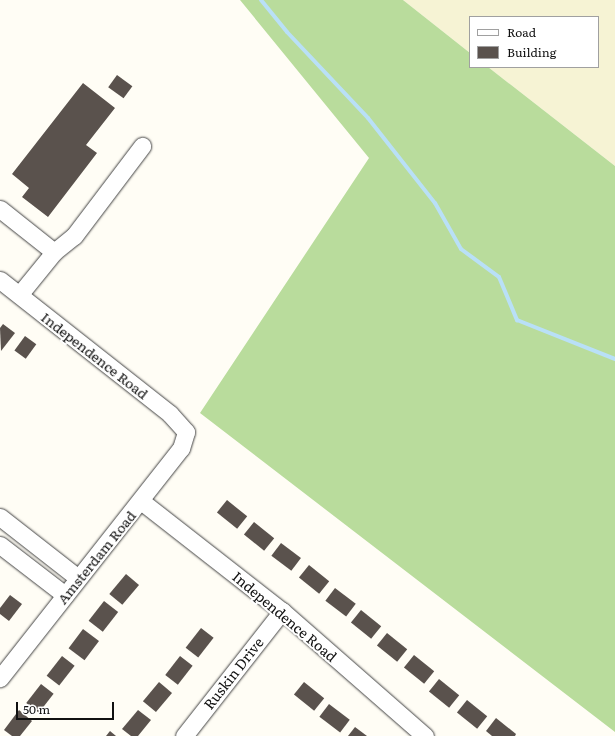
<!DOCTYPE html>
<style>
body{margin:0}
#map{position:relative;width:615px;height:736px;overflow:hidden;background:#fffdf5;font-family:Literata,serif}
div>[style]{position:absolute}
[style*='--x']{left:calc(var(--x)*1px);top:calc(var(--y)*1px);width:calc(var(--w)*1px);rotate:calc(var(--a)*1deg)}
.farmland>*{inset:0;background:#f6f3d4}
.forest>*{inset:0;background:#b9dc9c}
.stream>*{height:4px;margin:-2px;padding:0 2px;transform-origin:2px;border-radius:2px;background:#b9e0f7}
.building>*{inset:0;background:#5a524d;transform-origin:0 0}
.roads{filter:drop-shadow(0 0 1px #444) drop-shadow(0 0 1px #444)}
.minor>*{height:17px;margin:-8.5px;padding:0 8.5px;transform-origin:8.5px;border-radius:8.5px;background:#fff}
span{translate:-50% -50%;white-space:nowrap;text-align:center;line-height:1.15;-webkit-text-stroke:4px #fff;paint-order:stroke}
.street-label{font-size:14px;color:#111}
.legend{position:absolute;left:469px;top:16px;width:130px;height:52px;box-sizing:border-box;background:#fff;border:1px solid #a0a0a0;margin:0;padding:5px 7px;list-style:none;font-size:12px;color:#111}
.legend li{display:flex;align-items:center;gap:8px;height:20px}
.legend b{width:20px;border:1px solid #a0a0a0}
.scale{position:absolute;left:16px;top:702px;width:98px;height:18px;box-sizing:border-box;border:2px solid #111;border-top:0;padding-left:5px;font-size:12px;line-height:14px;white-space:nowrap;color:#111;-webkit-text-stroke:3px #fff;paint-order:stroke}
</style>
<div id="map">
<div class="farmland">
<i style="clip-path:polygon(403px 0,615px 0,615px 166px,488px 67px,598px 67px,598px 17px,470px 17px,470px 53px)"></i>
</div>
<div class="forest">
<i style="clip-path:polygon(240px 0,403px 0,470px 53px,470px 67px,488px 67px,615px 166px,615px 732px,200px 413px,369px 158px)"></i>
</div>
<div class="stream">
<i style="--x:261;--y:0;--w:41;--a:50.9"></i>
<i style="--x:287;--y:32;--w:118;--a:46.7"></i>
<i style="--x:368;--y:118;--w:108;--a:51.8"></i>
<i style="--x:435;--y:203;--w:53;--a:60.5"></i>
<i style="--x:461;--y:249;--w:47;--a:36.4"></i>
<i style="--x:499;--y:277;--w:47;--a:67.3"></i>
<i style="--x:517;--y:320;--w:105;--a:21.7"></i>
</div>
<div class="building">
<i style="left:117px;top:75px;width:19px;height:15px;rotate:36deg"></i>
<i style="clip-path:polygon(83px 83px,115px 108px,86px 145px,97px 153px,48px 217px,22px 197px,29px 188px,12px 174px)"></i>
<i style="clip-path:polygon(3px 324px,15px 333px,1px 351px,0 328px)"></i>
<i style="left:25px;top:336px;width:14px;height:18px;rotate:36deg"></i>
<i style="left:227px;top:500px;width:26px;height:16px;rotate:39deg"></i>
<i style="left:254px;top:522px;width:26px;height:16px;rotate:39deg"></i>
<i style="left:281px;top:543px;width:25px;height:16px;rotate:37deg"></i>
<i style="left:309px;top:565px;width:26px;height:16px;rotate:39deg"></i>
<i style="left:126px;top:574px;width:17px;height:26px;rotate:40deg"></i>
<i style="left:335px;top:588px;width:26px;height:16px;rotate:37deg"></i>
<i style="clip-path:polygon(10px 595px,22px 604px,9px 621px,0 614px,0 608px)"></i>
<i style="left:104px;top:601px;width:18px;height:25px;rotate:38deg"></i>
<i style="left:361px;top:610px;width:26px;height:16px;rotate:39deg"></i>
<i style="left:201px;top:628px;width:16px;height:25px;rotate:38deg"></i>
<i style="left:83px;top:629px;width:20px;height:24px;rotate:37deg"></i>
<i style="left:387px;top:633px;width:26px;height:16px;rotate:39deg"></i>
<i style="left:414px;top:655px;width:26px;height:16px;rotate:39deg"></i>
<i style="left:62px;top:656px;width:16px;height:25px;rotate:38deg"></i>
<i style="left:180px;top:656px;width:16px;height:24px;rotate:38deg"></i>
<i style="left:439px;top:679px;width:26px;height:16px;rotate:39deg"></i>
<i style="left:159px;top:682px;width:17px;height:25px;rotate:40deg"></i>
<i style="left:304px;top:682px;width:26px;height:16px;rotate:39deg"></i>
<i style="left:41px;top:684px;width:16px;height:24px;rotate:38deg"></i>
<i style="left:467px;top:700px;width:26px;height:16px;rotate:39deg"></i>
<i style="left:329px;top:704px;width:26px;height:16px;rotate:37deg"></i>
<i style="clip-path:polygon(19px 710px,32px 721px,20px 736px,12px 736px,4px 730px)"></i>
<i style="clip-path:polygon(138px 710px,151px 720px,138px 736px,131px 736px,122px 729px)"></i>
<i style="clip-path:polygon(496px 718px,516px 734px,515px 736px,492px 736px,486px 731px)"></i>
<i style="clip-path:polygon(355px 727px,367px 736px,348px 736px)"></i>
<i style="clip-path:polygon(110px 731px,116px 736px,106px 736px)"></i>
</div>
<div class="roads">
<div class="minor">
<i style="--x:0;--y:209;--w:69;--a:38.5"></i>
<i style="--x:54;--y:252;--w:55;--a:129.1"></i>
<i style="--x:54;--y:252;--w:26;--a:-39"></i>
<i style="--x:74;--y:236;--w:113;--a:-52.9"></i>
<i style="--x:0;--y:280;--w:216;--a:38.2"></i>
<i style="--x:170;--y:414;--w:24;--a:48"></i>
<i style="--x:186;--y:432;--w:17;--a:107"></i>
<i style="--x:181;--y:448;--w:293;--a:128.2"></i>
<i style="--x:141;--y:501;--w:179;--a:38"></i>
<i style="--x:282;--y:611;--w:190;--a:41.2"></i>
<i style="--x:0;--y:517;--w:99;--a:38"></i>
<i style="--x:0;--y:545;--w:82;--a:37.6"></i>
<i style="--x:184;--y:736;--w:159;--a:-51.9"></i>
</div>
</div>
<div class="street-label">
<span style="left:95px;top:355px;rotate:38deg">Independence Road</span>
<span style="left:96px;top:557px;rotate:-51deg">Amsterdam Road</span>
<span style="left:285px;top:616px;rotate:40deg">Independence Road</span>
<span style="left:233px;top:673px;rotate:-52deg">Ruskin Drive</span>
</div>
<ul class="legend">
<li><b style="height:5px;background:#fff"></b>Road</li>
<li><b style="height:11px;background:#5a524d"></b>Building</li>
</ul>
<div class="scale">50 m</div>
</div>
